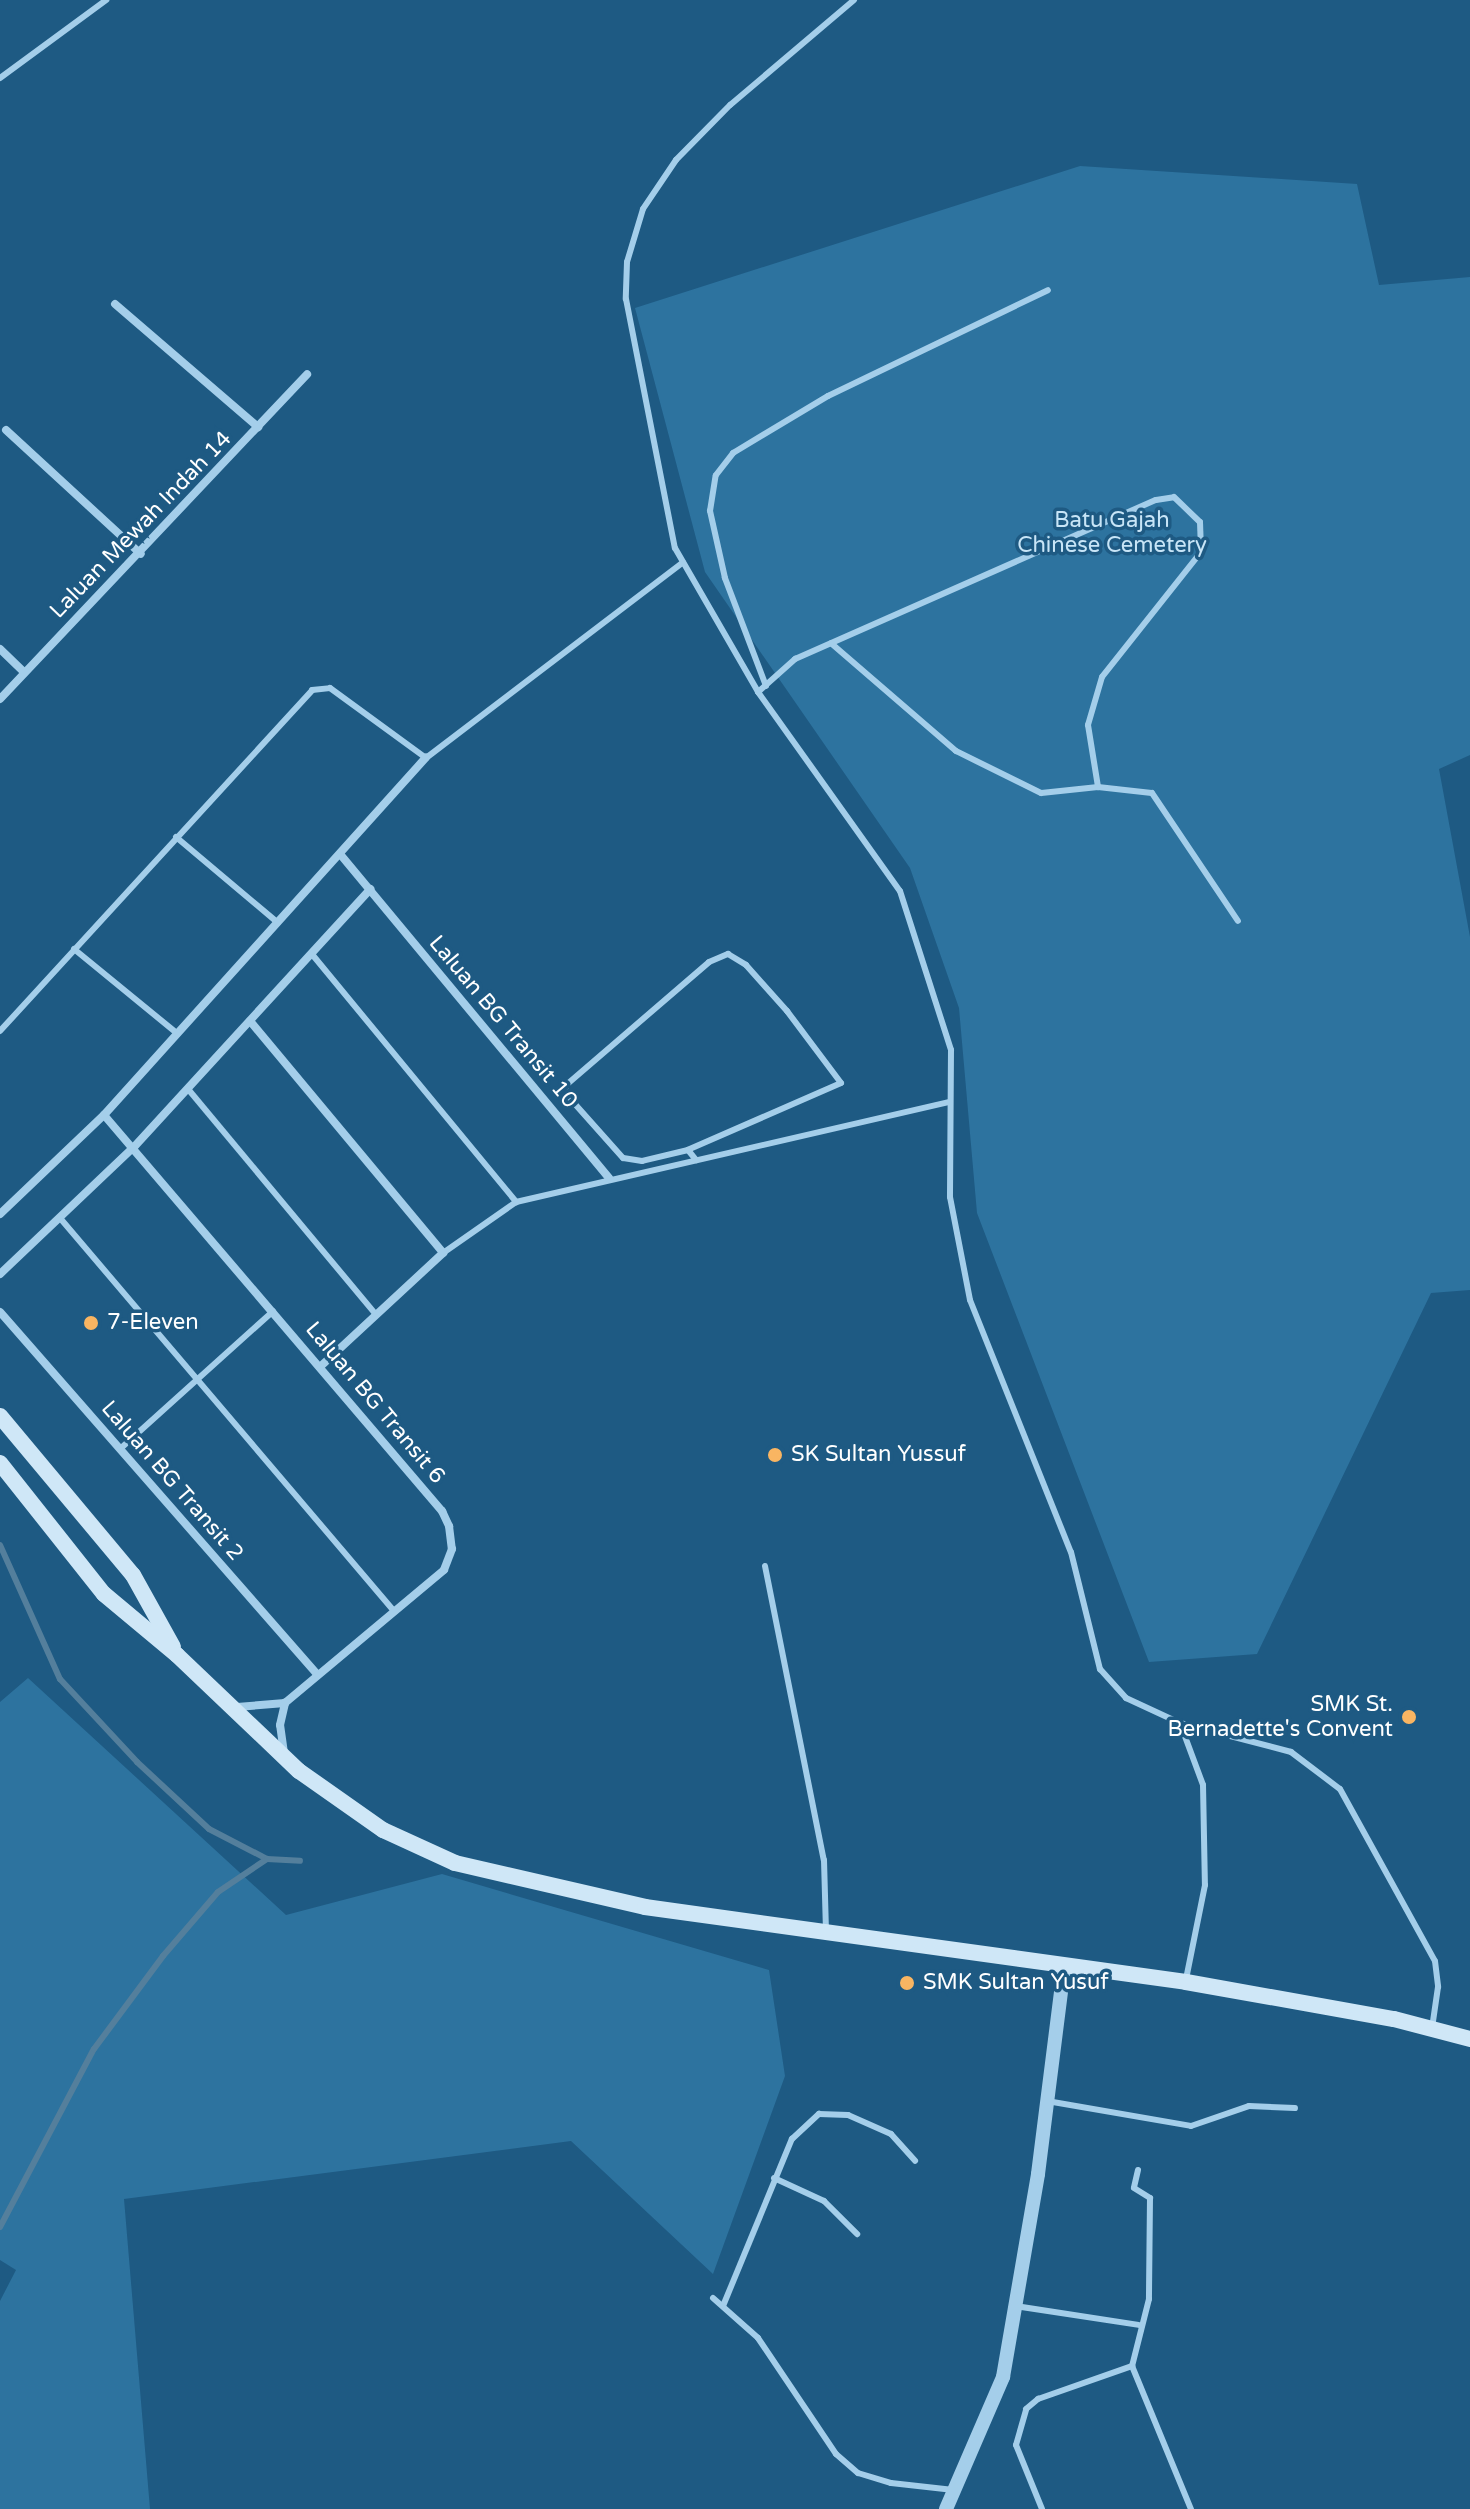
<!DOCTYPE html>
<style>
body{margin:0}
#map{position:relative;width:1470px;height:2509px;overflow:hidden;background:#1e5a83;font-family:"Varela Round",sans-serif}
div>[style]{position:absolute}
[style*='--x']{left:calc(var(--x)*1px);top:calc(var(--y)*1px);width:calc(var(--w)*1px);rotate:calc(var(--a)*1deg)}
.green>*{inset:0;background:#2d739f}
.stream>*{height:6px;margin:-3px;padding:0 3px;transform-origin:3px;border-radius:3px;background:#547f9c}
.service>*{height:6px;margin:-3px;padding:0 3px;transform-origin:3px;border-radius:3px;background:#a4ceea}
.minor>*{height:8px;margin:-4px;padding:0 4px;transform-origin:4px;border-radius:4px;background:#a4ceea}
.tertiary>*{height:14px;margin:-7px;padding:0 7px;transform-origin:7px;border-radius:7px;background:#a4ceea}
.secondary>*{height:16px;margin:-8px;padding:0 8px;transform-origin:8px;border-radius:8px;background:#cfe7f7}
.dots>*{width:22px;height:22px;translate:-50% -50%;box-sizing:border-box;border:4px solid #1e5a83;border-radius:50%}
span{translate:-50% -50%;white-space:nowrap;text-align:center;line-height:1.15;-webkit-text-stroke:7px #1e5a83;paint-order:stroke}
.park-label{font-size:22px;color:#c8e5f7}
.street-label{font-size:22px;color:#fff}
.poi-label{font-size:22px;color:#fff}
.left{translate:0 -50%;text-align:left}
.right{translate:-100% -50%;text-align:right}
</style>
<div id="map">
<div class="green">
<i style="clip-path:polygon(1080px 166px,1357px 184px,1379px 285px,1470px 277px,1470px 755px,1439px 769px,1470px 937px,1470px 1290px,1431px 1293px,1257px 1654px,1149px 1662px,977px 1213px,959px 1008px,910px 868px,705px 572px,635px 308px)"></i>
<i style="clip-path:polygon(28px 1678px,286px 1915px,442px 1874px,769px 1970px,785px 2076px,713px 2274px,571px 2141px,124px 2199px,150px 2509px,0 2509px,0 2301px,16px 2270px,0 2260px,0 1702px)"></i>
</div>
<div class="stream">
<i style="--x:0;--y:1545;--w:147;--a:65.9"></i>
<i style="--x:60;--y:1679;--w:113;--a:47.1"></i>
<i style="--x:137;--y:1762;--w:98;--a:42.9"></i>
<i style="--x:209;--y:1829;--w:65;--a:27.3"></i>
<i style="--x:0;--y:2227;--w:201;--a:-62.2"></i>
<i style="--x:94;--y:2049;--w:116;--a:-53.4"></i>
<i style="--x:163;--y:1956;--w:84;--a:-49.3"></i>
<i style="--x:218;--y:1892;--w:59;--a:-34"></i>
<i style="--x:267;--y:1859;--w:33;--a:3"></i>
</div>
<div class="service">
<i style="--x:854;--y:0;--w:162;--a:139.7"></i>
<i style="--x:730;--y:105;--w:77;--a:134.5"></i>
<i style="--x:676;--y:160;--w:59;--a:124"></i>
<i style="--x:643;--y:209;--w:55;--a:106.8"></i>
<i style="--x:627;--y:262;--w:37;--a:92"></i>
<i style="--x:626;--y:299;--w:254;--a:78.9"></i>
<i style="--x:675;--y:548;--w:166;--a:60"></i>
<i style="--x:758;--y:692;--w:244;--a:54.5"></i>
<i style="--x:900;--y:891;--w:167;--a:72.2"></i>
<i style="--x:951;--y:1050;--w:147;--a:90.4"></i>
<i style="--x:950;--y:1197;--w:105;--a:79"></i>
<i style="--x:970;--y:1300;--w:271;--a:68.2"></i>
<i style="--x:1071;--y:1552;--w:121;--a:76.1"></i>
<i style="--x:1100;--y:1669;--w:39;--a:48"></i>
<i style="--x:1126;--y:1698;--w:60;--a:24.8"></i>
<i style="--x:1180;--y:1723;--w:66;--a:69.6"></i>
<i style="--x:1203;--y:1785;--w:100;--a:88.9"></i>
<i style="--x:1205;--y:1885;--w:96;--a:101.4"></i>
<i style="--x:0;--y:78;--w:132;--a:-36.3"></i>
<i style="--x:766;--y:686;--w:116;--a:-110.8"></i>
<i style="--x:725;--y:578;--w:69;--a:-102.6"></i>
<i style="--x:710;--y:511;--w:36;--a:-81"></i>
<i style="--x:716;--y:475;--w:28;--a:-52"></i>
<i style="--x:733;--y:453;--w:111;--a:-31"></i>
<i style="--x:828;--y:396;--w:244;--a:-25.7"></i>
<i style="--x:758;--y:692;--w:50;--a:-41.7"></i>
<i style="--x:795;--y:659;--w:394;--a:-23.8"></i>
<i style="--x:1156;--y:500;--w:18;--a:-9"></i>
<i style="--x:1174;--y:497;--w:36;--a:44"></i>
<i style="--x:1200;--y:522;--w:30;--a:88"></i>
<i style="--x:1201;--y:552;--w:159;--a:128.4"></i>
<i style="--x:1102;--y:677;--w:50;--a:106.3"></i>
<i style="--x:1088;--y:725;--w:63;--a:80.8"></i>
<i style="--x:1098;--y:787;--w:57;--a:174"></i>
<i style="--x:1041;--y:793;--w:95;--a:-153.7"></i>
<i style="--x:956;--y:751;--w:165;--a:-139.2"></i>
<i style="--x:1098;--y:787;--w:54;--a:6.3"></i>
<i style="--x:1152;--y:793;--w:154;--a:56.1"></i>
<i style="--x:176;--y:837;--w:133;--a:40.1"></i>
<i style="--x:74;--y:949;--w:134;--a:39.3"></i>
<i style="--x:311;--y:953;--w:323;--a:50.5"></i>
<i style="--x:0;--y:1031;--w:462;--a:-47.5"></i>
<i style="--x:312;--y:690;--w:18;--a:-6"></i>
<i style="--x:330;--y:688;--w:119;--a:36.1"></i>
<i style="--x:426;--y:758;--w:323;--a:-37.3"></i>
<i style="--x:188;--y:1089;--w:294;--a:50.2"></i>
<i style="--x:688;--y:1150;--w:47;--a:166.6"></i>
<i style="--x:642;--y:1161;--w:19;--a:-171"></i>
<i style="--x:623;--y:1158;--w:86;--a:-131.7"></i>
<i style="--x:566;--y:1094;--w:8;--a:-97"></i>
<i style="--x:565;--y:1086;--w:190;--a:-40.7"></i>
<i style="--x:709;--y:962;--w:21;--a:-23"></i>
<i style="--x:728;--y:954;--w:21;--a:31"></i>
<i style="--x:746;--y:965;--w:62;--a:48.3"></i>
<i style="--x:787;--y:1011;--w:90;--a:53.1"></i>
<i style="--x:841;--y:1083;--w:167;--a:156.4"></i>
<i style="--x:688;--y:1150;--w:13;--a:51"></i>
<i style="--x:60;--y:1218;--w:516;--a:49.64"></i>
<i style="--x:443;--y:1253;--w:89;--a:-34.9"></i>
<i style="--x:516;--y:1202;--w:445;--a:-13"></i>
<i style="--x:120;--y:1449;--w:206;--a:-42"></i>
<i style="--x:765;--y:1566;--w:300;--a:78.7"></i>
<i style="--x:824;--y:1860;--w:70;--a:88.4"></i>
<i style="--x:1180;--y:1723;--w:115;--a:14.6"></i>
<i style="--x:1291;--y:1752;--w:61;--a:37.1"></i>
<i style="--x:1340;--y:1789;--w:196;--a:61.1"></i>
<i style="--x:1435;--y:1961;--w:26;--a:83"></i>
<i style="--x:1438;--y:1987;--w:41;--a:98.3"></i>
<i style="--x:1047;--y:2101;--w:146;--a:9.8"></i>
<i style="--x:1191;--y:2126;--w:61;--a:-19"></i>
<i style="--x:1249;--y:2106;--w:46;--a:2.5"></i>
<i style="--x:1138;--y:2170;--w:18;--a:103"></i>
<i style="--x:1134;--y:2188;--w:19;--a:32"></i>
<i style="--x:1150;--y:2198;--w:101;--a:90.6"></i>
<i style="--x:1149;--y:2299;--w:69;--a:104.2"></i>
<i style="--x:1132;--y:2366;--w:155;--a:67.6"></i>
<i style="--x:774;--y:2178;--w:55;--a:24.7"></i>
<i style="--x:824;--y:2201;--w:47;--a:45"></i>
<i style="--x:713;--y:2298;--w:60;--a:41.6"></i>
<i style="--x:758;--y:2338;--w:140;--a:56.1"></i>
<i style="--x:836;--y:2454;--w:29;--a:41"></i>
<i style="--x:858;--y:2473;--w:34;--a:17"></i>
<i style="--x:891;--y:2483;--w:63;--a:6.3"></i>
<i style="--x:723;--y:2306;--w:181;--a:-67.6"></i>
<i style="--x:792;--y:2139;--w:37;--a:-43"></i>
<i style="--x:819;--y:2114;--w:29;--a:2"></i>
<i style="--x:848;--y:2115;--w:47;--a:23.8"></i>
<i style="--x:891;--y:2134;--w:36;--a:48"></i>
<i style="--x:1015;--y:2306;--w:125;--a:8.7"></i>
<i style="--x:1042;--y:2509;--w:69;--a:-112.1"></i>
<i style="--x:1016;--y:2445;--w:37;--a:-74"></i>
<i style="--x:1026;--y:2409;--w:16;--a:-40"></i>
<i style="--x:1038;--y:2399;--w:100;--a:-19.3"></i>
</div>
<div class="minor">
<i style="--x:115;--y:304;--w:189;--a:40.7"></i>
<i style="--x:6;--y:430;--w:183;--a:42.6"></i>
<i style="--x:0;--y:649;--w:33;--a:44"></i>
<i style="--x:0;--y:699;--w:447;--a:-46.6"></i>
<i style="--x:340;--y:854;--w:421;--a:50.3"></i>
<i style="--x:250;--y:1021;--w:302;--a:50.2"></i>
<i style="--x:443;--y:1253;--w:168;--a:137.2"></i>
<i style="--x:104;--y:1115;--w:521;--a:49.52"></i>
<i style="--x:442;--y:1511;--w:17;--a:65"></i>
<i style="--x:449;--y:1526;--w:23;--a:83"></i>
<i style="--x:452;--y:1549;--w:22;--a:111"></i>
<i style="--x:444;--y:1570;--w:207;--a:140.1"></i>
<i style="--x:285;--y:1703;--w:48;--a:175.2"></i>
<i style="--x:0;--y:1214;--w:144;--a:-43.6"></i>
<i style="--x:104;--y:1115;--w:481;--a:-48"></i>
<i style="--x:0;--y:1274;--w:185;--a:-43.5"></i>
<i style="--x:134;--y:1147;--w:350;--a:-47.5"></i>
<i style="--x:0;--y:1312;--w:481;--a:48.8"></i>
<i style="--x:284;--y:1753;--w:28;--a:-98"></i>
<i style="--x:280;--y:1725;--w:23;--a:-77"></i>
</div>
<div class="tertiary">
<i style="--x:946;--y:2509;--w:144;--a:-66.6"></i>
<i style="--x:1003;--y:2377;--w:206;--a:-80.2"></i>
<i style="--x:1038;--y:2174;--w:207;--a:-82.8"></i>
</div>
<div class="secondary">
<i style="--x:0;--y:1416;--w:207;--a:50.1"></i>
<i style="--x:133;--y:1575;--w:82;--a:60.9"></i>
<i style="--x:0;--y:1463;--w:167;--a:51.6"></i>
<i style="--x:104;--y:1594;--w:95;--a:39.9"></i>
<i style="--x:177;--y:1655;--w:168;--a:43.6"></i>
<i style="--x:299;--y:1771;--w:103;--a:35.1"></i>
<i style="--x:383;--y:1830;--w:79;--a:24.6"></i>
<i style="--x:455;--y:1863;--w:195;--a:13"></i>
<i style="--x:645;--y:1907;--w:546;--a:7.89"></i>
<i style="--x:1186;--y:1982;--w:211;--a:10.1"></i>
<i style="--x:1394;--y:2019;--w:79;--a:14.7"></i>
</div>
<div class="dots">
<i style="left:91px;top:1323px;background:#f9b562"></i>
<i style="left:775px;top:1455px;background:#f9b562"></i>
<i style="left:1409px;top:1717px;background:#f9b562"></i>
<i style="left:907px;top:1983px;background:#f9b562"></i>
</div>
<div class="park-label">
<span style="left:1112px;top:533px">Batu Gajah<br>Chinese Cemetery</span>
</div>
<div class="street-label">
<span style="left:141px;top:525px;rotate:-46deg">Laluan Mewah Indah 14</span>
<span style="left:503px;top:1022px;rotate:50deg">Laluan BG Transit 10</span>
<span style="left:375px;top:1403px;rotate:50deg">Laluan BG Transit 6</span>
<span style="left:172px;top:1481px;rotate:49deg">Laluan BG Transit 2</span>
</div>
<div class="poi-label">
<span class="left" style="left:107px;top:1323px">7-Eleven</span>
<span class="left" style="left:791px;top:1455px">SK Sultan Yussuf</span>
<span class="right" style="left:1393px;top:1717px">SMK St.<br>Bernadette's Convent</span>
<span class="left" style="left:923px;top:1983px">SMK Sultan Yusuf</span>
</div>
</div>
